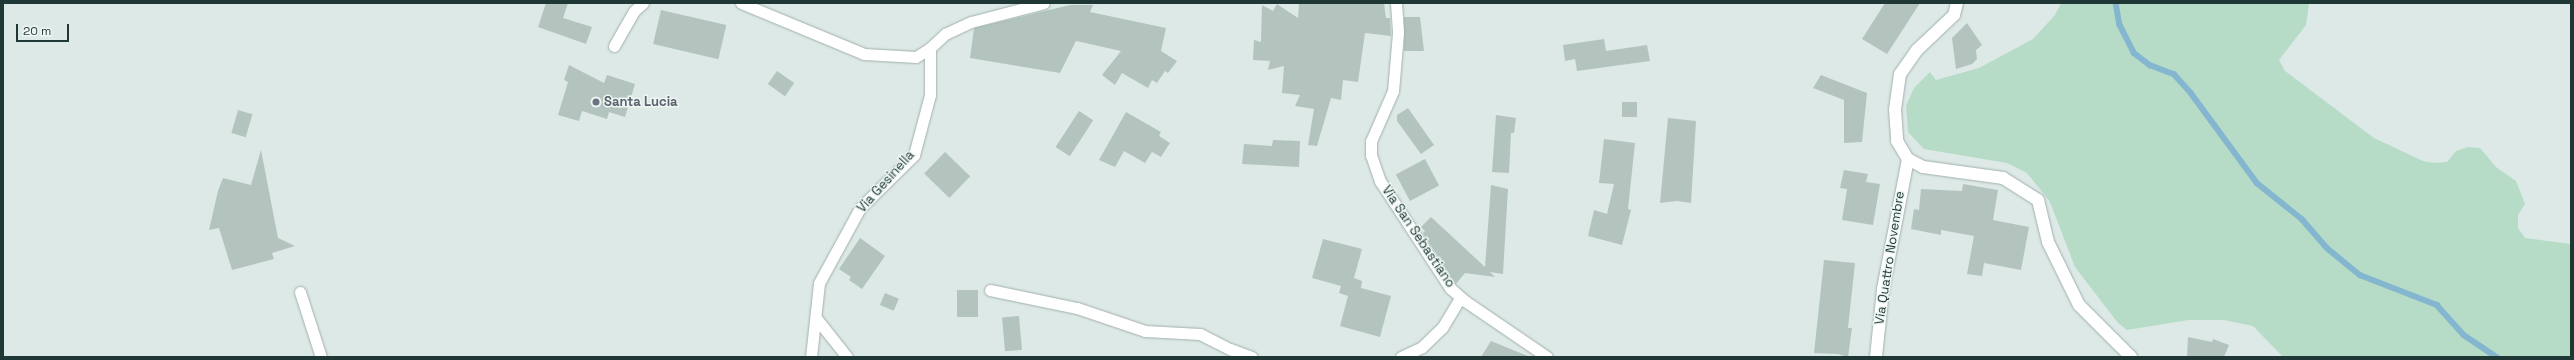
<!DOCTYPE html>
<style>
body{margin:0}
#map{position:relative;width:2574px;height:360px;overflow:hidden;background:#dde9e6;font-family:"Space Grotesk",sans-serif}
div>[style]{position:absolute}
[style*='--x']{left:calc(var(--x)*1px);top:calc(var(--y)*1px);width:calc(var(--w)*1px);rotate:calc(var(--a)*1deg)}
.green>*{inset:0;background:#b6dbc6}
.stream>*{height:5.5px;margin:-2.75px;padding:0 2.75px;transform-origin:2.75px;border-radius:2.75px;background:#84b7cf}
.building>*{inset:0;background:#b3c4bf;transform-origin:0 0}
.roads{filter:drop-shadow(0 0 1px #a0b0ae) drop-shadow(0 0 1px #a0b0ae)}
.lane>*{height:11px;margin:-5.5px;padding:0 5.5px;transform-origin:5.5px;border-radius:5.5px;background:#fff}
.street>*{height:12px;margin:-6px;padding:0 6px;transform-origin:6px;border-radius:6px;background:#fff}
.secondary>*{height:12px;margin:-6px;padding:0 6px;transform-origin:6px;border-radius:6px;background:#fff}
.dots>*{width:11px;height:11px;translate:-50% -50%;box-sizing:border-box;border:2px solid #edf6f3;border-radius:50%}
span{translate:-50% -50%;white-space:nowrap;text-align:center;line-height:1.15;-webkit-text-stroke:3px #edf6f3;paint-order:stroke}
.worship-label{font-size:13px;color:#5b616d;font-weight:700}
.left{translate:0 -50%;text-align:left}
.street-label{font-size:13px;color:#1f3836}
.frame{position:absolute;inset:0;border:4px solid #1f3836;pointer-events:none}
.scale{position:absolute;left:16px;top:24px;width:53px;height:18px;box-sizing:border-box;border:2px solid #1f3836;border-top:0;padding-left:5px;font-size:12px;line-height:14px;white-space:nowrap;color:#1f3836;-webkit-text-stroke:3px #edf6f3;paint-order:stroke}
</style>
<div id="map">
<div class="green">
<i style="clip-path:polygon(2061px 3px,2309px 3px,2306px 25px,2279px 60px,2285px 71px,2374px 138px,2423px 161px,2435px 163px,2447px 162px,2456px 151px,2468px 147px,2480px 148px,2496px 167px,2516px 181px,2525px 204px,2518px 215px,2518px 228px,2525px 238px,2571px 244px,2571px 357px,2283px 357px,2253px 326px,2224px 320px,2188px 320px,2127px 330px,2118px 323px,2075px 267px,2050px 202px,2027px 173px,2007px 163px,1924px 149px,1908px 132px,1906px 106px,1914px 88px,1930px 72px,1936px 80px,1979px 68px,2033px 39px,2055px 15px)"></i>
</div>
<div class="stream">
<i style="--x:2116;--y:3;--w:22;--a:80"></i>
<i style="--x:2120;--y:25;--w:31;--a:63"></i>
<i style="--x:2134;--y:53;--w:20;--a:37"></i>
<i style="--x:2150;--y:65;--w:26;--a:21"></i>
<i style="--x:2174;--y:74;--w:25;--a:48"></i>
<i style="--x:2191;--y:93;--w:112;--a:53.7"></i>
<i style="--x:2257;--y:183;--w:58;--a:38.7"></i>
<i style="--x:2302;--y:219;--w:38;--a:49"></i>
<i style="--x:2327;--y:248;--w:43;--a:39.3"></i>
<i style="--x:2360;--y:275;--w:83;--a:21.3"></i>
<i style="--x:2437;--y:305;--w:40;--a:48"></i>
<i style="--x:2464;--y:335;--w:40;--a:34"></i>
</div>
<div class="building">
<i style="clip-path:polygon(546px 3px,568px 3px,563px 18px,592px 27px,586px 44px,538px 27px)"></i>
<i style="clip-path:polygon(1299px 3px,1384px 3px,1386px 18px,1390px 18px,1391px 36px,1365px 33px,1358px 82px,1343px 80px,1341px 100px,1331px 98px,1317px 146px,1308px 145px,1314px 109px,1295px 106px,1300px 95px,1282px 93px,1284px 66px,1268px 70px,1270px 61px,1253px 60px,1254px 40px,1261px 42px,1262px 5px,1273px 11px,1277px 4px,1298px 18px)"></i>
<i style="clip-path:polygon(1885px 3px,1920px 3px,1887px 54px,1862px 39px)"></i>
<i style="clip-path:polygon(1070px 5px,1093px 5px,1090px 12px,1166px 28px,1161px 51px,1177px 61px,1168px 73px,1165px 71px,1157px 83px,1152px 80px,1148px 88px,1122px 73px,1115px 85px,1102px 75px,1121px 51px,1076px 41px,1060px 73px,970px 58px,974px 28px)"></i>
<i style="left:661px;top:10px;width:67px;height:35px;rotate:13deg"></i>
<i style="clip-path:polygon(1404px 17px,1420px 17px,1424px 51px,1404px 51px)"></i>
<i style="clip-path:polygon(1967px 23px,1982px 45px,1976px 50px,1977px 59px,1972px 64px,1956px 69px,1952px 38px)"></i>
<i style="clip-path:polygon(1604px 39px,1606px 51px,1647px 45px,1650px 61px,1577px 71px,1575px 59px,1565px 61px,1563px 45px)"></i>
<i style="clip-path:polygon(569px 65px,604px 83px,607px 75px,635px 84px,625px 117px,609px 112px,607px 119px,582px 111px,579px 121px,558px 115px,568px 82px,564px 80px)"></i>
<i style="left:777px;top:71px;width:21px;height:16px;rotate:35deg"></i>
<i style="clip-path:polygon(1821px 75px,1867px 93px,1862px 142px,1844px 143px,1844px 100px,1813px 88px)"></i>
<i style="left:1622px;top:102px;width:15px;height:15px"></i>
<i style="clip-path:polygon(1408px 108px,1434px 145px,1421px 154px,1397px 121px,1397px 115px)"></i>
<i style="left:238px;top:110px;width:15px;height:24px;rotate:16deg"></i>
<i style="left:1079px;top:111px;width:17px;height:43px;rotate:33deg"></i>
<i style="clip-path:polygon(1126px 112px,1161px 132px,1159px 136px,1170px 143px,1161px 157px,1152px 152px,1145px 163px,1124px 151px,1115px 167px,1099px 160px)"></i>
<i style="clip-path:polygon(1496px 115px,1516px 118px,1514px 133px,1511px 133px,1509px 173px,1492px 172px)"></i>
<i style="clip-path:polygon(1668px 118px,1696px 121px,1691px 203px,1677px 201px,1660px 203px)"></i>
<i style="clip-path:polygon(1604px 139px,1635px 143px,1628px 209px,1631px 210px,1622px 245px,1588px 236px,1594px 210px,1607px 214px,1614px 184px,1599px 183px)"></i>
<i style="clip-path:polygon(1273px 140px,1300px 141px,1299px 167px,1242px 164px,1244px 144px,1272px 146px)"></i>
<i style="clip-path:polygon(261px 150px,278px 238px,295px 246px,272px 253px,274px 259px,232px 270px,219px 228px,209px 230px,218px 191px,223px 178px,251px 185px)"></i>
<i style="left:945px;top:152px;width:35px;height:30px;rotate:44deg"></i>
<i style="left:1425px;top:159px;width:30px;height:33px;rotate:62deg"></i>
<i style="clip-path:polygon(1844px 170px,1868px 174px,1866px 182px,1880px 184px,1873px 225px,1842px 220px,1847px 189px,1840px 188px)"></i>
<i style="clip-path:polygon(1963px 184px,1998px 190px,1993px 220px,2029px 227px,2021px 270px,1984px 263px,1982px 276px,1967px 274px,1974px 236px,1941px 230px,1941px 235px,1911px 229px,1914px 209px,1919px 210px,1921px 189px,1962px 191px)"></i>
<i style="clip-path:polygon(1491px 185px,1508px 189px,1503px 274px,1490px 272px,1495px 277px,1465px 273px,1456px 284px,1423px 233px,1425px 231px,1421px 227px,1431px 217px,1485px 267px)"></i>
<i style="clip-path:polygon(860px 238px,885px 256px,862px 289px,849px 280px,851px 277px,839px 269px)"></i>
<i style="clip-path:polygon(1323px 239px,1362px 249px,1354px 278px,1362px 281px,1361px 288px,1391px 296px,1380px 337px,1340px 326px,1348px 296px,1339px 293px,1341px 286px,1312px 278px)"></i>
<i style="clip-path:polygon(1824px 260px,1855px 263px,1848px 328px,1852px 328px,1848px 357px,1838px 354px,1814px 353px)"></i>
<i style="left:957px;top:290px;width:21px;height:27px"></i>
<i style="left:885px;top:293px;width:15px;height:13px;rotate:23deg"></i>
<i style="left:1019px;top:316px;width:34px;height:17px;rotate:85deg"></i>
<i style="clip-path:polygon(2188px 337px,2212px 342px,2213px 339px,2229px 345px,2224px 357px,2187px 357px)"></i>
<i style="clip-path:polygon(1491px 341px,1528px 356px,1528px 357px,1481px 357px)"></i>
</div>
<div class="roads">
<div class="lane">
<i style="--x:741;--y:3;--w:133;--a:22.5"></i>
<i style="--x:864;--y:54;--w:52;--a:3.3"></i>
<i style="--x:916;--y:57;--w:17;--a:-33"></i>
<i style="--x:930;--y:48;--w:21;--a:-43"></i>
<i style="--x:945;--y:34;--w:29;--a:-25"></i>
<i style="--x:971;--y:22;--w:75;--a:-14.6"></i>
<i style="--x:1396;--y:3;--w:30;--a:86"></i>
<i style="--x:1398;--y:33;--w:58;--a:94.9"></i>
<i style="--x:1393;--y:91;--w:55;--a:113.7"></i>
<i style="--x:1371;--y:141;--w:14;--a:90"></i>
<i style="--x:1371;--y:155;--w:28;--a:71"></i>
<i style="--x:1380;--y:181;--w:128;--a:56.8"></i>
<i style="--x:1450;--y:288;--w:20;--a:41"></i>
<i style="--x:1465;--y:301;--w:99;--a:34.3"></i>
<i style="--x:614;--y:46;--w:40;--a:-60.3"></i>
<i style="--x:634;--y:11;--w:12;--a:-42"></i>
<i style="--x:990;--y:290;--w:89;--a:11.7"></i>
<i style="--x:1077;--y:308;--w:72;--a:18.7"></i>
<i style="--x:1145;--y:331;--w:55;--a:3.1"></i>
<i style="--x:1200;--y:334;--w:34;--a:27"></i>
<i style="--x:1230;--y:349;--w:23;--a:20"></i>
<i style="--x:300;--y:292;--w:68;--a:72.1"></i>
<i style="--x:816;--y:318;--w:50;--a:51.5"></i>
<i style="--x:811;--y:357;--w:74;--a:-83.8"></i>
<i style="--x:819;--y:283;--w:85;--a:-61.3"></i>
<i style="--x:860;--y:208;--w:76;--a:-44.5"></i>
<i style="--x:914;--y:155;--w:62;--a:-75.1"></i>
<i style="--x:930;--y:95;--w:47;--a:-90"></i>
<i style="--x:1401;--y:357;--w:23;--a:-25"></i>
<i style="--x:1422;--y:347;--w:28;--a:-44"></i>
<i style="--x:1442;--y:328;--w:35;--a:-59"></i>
</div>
<div class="street">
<i style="--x:1876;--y:357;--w:68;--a:-84.1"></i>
<i style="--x:1883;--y:289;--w:132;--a:-79.1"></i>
</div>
<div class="secondary">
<i style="--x:1957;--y:3;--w:12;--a:104"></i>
<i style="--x:1954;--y:15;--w:51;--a:136.6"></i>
<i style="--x:1917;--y:50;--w:29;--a:125"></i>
<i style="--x:1900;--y:74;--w:35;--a:98"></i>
<i style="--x:1895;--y:109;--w:32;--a:86"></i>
<i style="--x:1897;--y:141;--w:21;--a:59"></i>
<i style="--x:1908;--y:159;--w:17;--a:28"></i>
<i style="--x:1923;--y:167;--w:81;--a:7.8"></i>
<i style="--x:2003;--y:178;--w:41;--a:32.2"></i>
<i style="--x:2038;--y:200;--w:43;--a:76.6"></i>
<i style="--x:2048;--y:242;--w:70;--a:63.8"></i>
<i style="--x:2079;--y:305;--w:74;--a:45"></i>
</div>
</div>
<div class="dots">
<i style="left:596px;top:102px;background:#6b7280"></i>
</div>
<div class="worship-label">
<span class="left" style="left:604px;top:102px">Santa Lucia</span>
</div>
<div class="street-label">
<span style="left:886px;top:182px;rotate:-48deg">Via Gesinella</span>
<span style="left:1418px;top:237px;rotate:56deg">Via San Sebastiano</span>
<span style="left:1890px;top:258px;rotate:-81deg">Via Quattro Novembre</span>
</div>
<div class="frame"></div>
<div class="scale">20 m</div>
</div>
